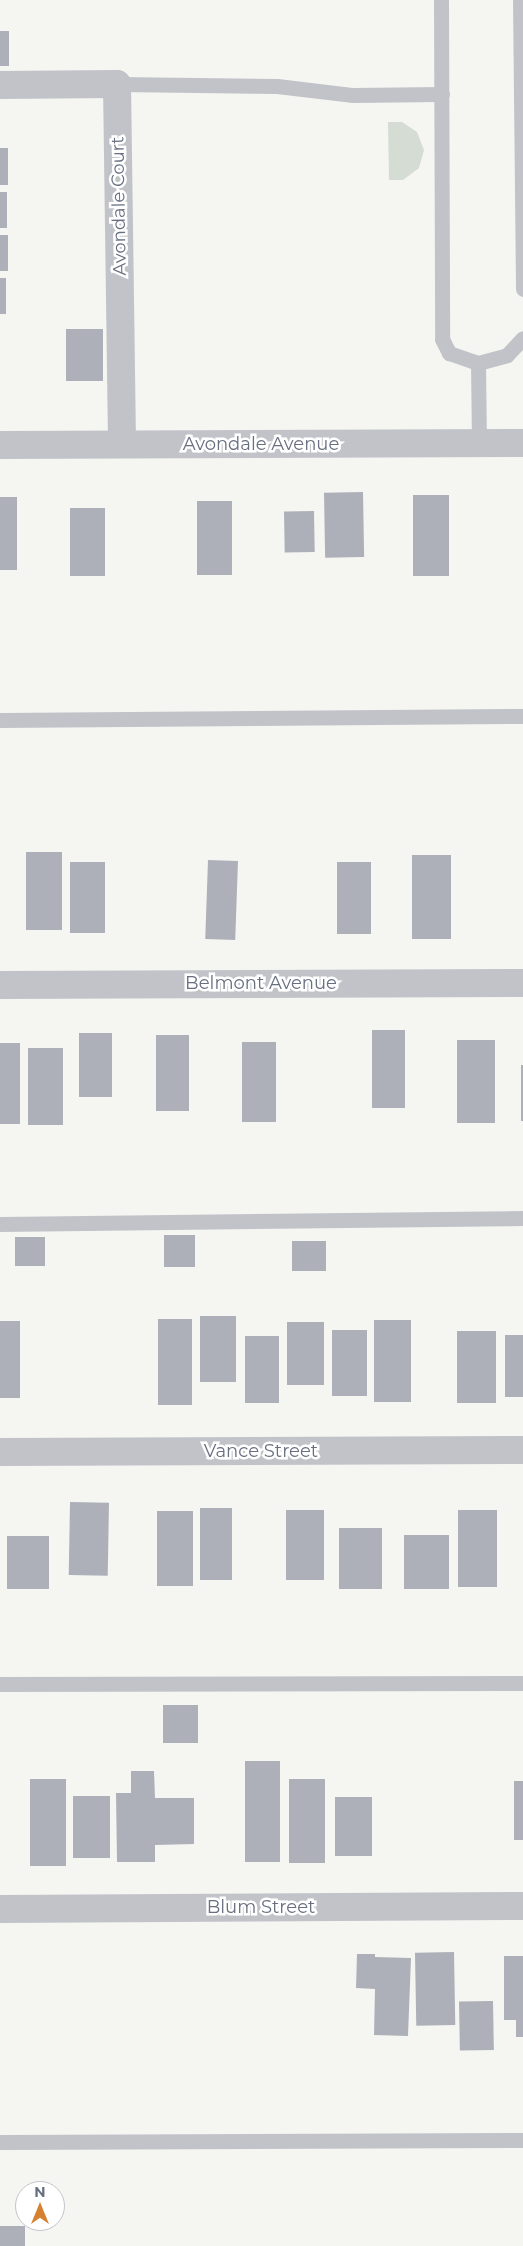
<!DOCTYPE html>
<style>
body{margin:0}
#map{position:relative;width:523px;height:2246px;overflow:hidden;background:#f5f6f2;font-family:Montserrat,sans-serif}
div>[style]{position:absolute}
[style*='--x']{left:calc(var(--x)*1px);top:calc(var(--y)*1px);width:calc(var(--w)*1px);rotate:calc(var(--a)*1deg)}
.green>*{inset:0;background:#d5dcd4}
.building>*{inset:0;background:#adb0b8;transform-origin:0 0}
.service>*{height:15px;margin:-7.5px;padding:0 7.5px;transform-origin:7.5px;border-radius:7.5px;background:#c1c3c8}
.minor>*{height:28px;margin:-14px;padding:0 14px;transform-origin:14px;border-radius:14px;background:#c1c3c8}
span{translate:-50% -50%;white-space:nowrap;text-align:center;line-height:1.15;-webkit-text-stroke:5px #fff;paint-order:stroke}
.street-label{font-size:18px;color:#676f81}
.north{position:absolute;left:15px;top:2181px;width:50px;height:50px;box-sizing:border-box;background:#fff;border:1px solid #c2c5cd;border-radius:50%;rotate:0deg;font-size:14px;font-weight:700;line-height:20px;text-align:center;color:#676f81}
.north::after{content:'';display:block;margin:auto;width:18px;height:22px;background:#d68132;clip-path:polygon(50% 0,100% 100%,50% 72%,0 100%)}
</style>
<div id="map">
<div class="green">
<i style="clip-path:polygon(388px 122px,402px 122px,417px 132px,424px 150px,419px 168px,403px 180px,389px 180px)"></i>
</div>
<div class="building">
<i style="left:0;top:31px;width:9px;height:35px"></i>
<i style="left:0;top:148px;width:8px;height:37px"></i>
<i style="left:0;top:192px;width:7px;height:36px"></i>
<i style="left:0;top:235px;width:8px;height:36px"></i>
<i style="left:0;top:278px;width:6px;height:36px"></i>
<i style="left:66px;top:329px;width:37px;height:52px"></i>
<i style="left:363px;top:492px;width:65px;height:39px;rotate:89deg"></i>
<i style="left:413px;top:495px;width:36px;height:81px"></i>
<i style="left:0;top:497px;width:17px;height:73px"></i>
<i style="left:197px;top:501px;width:35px;height:74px"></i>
<i style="left:70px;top:508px;width:35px;height:68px"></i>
<i style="left:314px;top:511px;width:41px;height:30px;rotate:89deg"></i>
<i style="left:26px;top:852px;width:36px;height:78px"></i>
<i style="left:412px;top:855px;width:39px;height:84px"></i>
<i style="left:208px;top:860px;width:30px;height:79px;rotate:2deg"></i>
<i style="left:70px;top:862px;width:35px;height:71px"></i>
<i style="left:337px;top:862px;width:34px;height:72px"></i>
<i style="left:372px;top:1030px;width:33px;height:78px"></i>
<i style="left:79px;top:1033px;width:33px;height:64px"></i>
<i style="left:156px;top:1035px;width:33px;height:76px"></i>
<i style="left:457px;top:1040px;width:38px;height:83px"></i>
<i style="left:242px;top:1042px;width:34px;height:80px"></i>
<i style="left:0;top:1043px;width:20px;height:81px"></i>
<i style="left:28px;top:1048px;width:35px;height:77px"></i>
<i style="left:521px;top:1065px;width:2px;height:56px"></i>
<i style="left:164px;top:1235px;width:31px;height:32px"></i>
<i style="left:15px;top:1237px;width:30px;height:29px"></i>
<i style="left:292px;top:1241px;width:34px;height:30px"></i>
<i style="left:200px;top:1316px;width:36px;height:66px"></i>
<i style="left:158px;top:1319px;width:34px;height:86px"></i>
<i style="left:374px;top:1320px;width:37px;height:82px"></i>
<i style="left:0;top:1321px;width:20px;height:77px"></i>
<i style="left:287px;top:1322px;width:37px;height:63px"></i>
<i style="left:332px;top:1330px;width:35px;height:66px"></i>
<i style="left:457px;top:1331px;width:39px;height:72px"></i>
<i style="left:505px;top:1335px;width:18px;height:62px"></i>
<i style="left:245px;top:1336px;width:34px;height:67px"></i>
<i style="left:70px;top:1502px;width:39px;height:73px;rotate:1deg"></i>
<i style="left:200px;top:1508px;width:32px;height:72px"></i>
<i style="left:286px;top:1510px;width:38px;height:70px"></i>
<i style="left:458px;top:1510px;width:39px;height:77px"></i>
<i style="left:157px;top:1511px;width:36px;height:75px"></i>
<i style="left:339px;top:1528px;width:43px;height:61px"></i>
<i style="left:404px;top:1535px;width:45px;height:54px"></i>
<i style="left:7px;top:1536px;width:42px;height:53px"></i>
<i style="left:163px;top:1705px;width:35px;height:38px"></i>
<i style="left:245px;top:1761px;width:35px;height:101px"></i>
<i style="clip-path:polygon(131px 1771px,154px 1771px,155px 1798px,194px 1798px,194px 1844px,155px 1845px,155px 1862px,117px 1862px,116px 1793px,131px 1793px)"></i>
<i style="left:30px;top:1779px;width:36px;height:87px"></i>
<i style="left:289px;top:1779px;width:36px;height:84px"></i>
<i style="left:514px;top:1781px;width:9px;height:59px"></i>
<i style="left:73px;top:1796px;width:37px;height:62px"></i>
<i style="left:372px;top:1797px;width:59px;height:37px;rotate:90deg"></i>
<i style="left:454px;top:1952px;width:73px;height:39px;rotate:89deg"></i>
<i style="clip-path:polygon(357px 1954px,375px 1954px,375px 1957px,411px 1958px,408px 2036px,374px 2035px,375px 1989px,356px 1988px)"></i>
<i style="clip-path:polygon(504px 1956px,523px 1956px,523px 2037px,516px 2037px,516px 2020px,504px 2020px)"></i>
<i style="left:493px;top:2001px;width:49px;height:34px;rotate:89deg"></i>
<i style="left:0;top:2226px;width:25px;height:20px"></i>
</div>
<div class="service">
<i style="--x:441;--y:0;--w:339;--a:89.8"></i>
<i style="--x:442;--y:339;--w:16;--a:63"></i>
<i style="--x:449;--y:353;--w:31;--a:19"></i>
<i style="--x:478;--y:363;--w:30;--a:-15"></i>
<i style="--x:507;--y:355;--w:23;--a:-47"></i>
<i style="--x:520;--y:0;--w:289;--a:89.4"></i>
<i style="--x:117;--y:84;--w:160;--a:0.7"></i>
<i style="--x:277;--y:86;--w:77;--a:6.8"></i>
<i style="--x:353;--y:95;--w:89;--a:-0.6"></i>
<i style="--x:478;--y:363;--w:80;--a:89.3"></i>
<i style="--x:0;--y:720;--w:523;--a:-0.44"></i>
<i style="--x:0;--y:1224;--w:523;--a:-0.66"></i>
<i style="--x:0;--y:1684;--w:523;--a:-0.11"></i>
<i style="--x:0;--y:2142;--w:523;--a:-0.22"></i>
</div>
<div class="minor">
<i style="--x:0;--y:85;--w:117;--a:-0.5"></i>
<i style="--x:117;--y:84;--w:360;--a:89.2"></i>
<i style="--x:0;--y:445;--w:523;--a:-0.22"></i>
<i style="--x:0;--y:985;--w:523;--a:-0.22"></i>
<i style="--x:0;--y:1452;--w:523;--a:-0.22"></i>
<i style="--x:0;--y:1909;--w:523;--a:-0.33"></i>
</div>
<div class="street-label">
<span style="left:119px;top:206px;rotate:-91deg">Avondale Court</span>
<span style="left:261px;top:444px">Avondale Avenue</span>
<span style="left:261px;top:983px">Belmont Avenue</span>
<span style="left:261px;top:1451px">Vance Street</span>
<span style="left:261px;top:1907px">Blum Street</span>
</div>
<div class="north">N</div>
</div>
